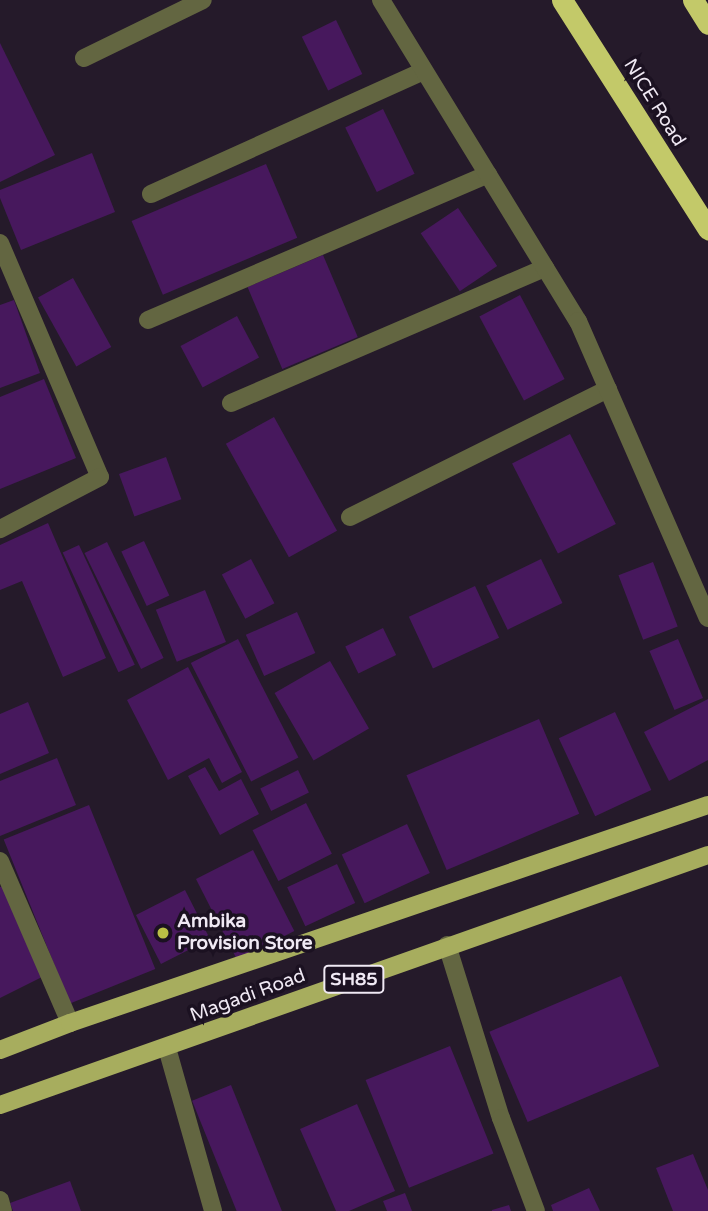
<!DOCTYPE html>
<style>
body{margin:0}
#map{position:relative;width:708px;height:1211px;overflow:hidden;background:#251a2a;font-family:"Varela Round",sans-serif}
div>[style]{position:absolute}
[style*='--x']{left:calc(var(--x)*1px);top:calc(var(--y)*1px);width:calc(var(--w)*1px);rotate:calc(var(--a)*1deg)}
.building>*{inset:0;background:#47185d;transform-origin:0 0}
.service>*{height:18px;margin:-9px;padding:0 9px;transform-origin:9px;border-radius:9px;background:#636641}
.minor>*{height:18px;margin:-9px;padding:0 9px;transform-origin:9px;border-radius:9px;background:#636641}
.tertiary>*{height:18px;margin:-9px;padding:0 9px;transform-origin:9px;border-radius:9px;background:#636641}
.primary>*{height:18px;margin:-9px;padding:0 9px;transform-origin:9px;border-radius:9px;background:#a7ad5e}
.motorway>*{height:21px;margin:-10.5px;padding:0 10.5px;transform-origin:10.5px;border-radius:10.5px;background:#c3c969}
.dots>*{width:19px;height:19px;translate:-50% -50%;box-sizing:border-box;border:4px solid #1b1121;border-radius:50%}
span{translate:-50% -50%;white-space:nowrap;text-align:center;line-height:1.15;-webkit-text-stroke:7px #1b1121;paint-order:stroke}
.shield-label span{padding:2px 5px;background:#1b1121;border:2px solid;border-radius:5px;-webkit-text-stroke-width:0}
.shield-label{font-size:18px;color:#f0e9f4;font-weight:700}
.street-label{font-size:19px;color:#f0e9f4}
.poi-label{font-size:19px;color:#f0e9f4;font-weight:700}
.left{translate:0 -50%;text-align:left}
</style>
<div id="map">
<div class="building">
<i style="left:336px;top:20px;width:60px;height:38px;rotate:64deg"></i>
<i style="clip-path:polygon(0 43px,55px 155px,0 182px)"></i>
<i style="left:383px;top:109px;width:72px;height:42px;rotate:64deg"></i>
<i style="clip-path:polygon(92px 153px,115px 212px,21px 250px,0 198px,0 190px)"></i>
<i style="left:266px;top:164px;width:80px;height:146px;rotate:67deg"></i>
<i style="left:458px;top:208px;width:70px;height:45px;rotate:56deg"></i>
<i style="left:323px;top:255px;width:89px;height:82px;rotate:67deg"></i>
<i style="left:73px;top:278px;width:79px;height:40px;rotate:61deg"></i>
<i style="left:520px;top:295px;width:95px;height:46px;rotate:62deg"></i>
<i style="clip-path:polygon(14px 300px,40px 373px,0 388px,0 305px)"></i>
<i style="left:237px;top:316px;width:47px;height:64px;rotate:62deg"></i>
<i style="clip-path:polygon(44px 379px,76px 458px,0 489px,0 397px)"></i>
<i style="left:274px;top:417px;width:130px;height:55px;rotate:61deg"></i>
<i style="left:570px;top:434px;width:101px;height:65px;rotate:63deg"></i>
<i style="left:166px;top:457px;width:45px;height:50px;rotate:70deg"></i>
<i style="clip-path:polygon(48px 523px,106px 658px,63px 677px,22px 581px,0 590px,0 545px)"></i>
<i style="left:144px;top:541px;width:60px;height:25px;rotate:65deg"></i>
<i style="left:107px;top:542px;width:129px;height:25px;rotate:64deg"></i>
<i style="left:79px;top:545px;width:132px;height:18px;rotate:65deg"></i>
<i style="left:251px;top:559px;width:50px;height:33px;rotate:62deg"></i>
<i style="left:541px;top:559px;width:49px;height:61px;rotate:64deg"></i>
<i style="left:653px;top:562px;width:69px;height:37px;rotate:69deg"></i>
<i style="left:475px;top:586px;width:57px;height:73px;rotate:65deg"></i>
<i style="left:205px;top:590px;width:56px;height:53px;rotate:68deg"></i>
<i style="left:297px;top:612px;width:45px;height:56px;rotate:66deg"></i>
<i style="left:383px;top:628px;width:30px;height:42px;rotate:64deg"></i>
<i style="left:238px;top:639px;width:133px;height:53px;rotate:63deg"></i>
<i style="left:678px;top:639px;width:64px;height:31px;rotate:67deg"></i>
<i style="left:330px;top:661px;width:78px;height:64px;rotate:60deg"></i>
<i style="clip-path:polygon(188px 667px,242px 772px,222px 783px,209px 758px,168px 780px,127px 700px)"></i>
<i style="clip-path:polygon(708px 699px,708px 760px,669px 781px,644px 732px)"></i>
<i style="clip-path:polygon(28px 702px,49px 753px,0 774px,0 714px)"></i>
<i style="left:615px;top:712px;width:86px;height:62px;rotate:65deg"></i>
<i style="left:539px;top:719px;width:103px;height:144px;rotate:67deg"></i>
<i style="clip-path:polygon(57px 758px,76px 805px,0 836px,0 781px)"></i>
<i style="clip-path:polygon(205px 767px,219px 791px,241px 779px,259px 814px,220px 835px,188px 776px)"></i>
<i style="left:298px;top:770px;width:25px;height:42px;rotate:64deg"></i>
<i style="left:306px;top:803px;width:57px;height:60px;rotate:63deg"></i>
<i style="left:89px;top:805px;width:177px;height:92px;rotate:68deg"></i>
<i style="left:407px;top:824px;width:54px;height:72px;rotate:65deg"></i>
<i style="left:253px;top:850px;width:91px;height:64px;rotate:63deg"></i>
<i style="left:337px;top:864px;width:43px;height:55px;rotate:65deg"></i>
<i style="clip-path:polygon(3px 886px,48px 974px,0 998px,0 887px)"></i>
<i style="left:185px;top:890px;width:55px;height:55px;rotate:63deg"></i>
<i style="left:621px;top:976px;width:98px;height:143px;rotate:67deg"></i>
<i style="left:450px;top:1046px;width:116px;height:91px;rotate:68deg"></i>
<i style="left:231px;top:1085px;width:136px;height:42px;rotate:68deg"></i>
<i style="clip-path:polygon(357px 1104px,395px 1191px,349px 1211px,336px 1211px,300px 1129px)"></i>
<i style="clip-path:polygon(693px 1154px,708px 1190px,708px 1211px,673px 1211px,656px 1168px)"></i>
<i style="clip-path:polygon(70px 1181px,81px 1211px,13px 1211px,10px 1203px)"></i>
<i style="clip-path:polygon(589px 1188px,600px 1211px,553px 1211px,551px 1205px)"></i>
<i style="clip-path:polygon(405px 1193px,412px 1211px,387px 1211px,383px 1201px)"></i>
<i style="clip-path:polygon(509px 1205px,511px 1211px,492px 1211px,492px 1210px)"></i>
</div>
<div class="service">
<i style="--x:0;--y:1200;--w:11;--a:75"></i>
</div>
<div class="minor">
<i style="--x:84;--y:58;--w:132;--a:-26"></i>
<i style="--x:151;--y:194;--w:299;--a:-24.3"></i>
<i style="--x:0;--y:243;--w:254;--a:66.9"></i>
<i style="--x:100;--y:477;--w:113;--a:152.5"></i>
<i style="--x:148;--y:320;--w:370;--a:-23.2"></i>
<i style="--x:231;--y:403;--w:342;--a:-23.3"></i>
<i style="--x:350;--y:517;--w:288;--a:-26.4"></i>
<i style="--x:0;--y:861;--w:176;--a:66.6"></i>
<i style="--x:447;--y:945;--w:181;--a:72.7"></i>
<i style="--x:501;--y:1118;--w:99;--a:69.4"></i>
<i style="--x:167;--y:1048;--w:169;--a:74.2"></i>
</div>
<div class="tertiary">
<i style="--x:381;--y:0;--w:377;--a:58.5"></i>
<i style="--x:578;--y:321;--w:324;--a:66.4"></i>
</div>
<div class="primary">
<i style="--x:0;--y:1050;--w:75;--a:-21.1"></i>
<i style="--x:70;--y:1023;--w:674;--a:-18.86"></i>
<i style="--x:0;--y:1105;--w:751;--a:-19.45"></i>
</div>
<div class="motorway">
<i style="--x:562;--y:0;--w:272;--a:57.5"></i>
<i style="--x:693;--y:0;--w:28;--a:58"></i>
</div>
<div class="dots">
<i style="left:163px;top:933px;background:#bac045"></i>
</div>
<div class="shield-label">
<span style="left:354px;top:979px">SH85</span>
</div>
<div class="street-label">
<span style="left:654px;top:103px;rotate:58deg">NICE Road</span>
<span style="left:248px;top:996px;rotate:-20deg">Magadi Road</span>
</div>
<div class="poi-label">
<span class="left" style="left:177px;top:933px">Ambika<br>Provision Store</span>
</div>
</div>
